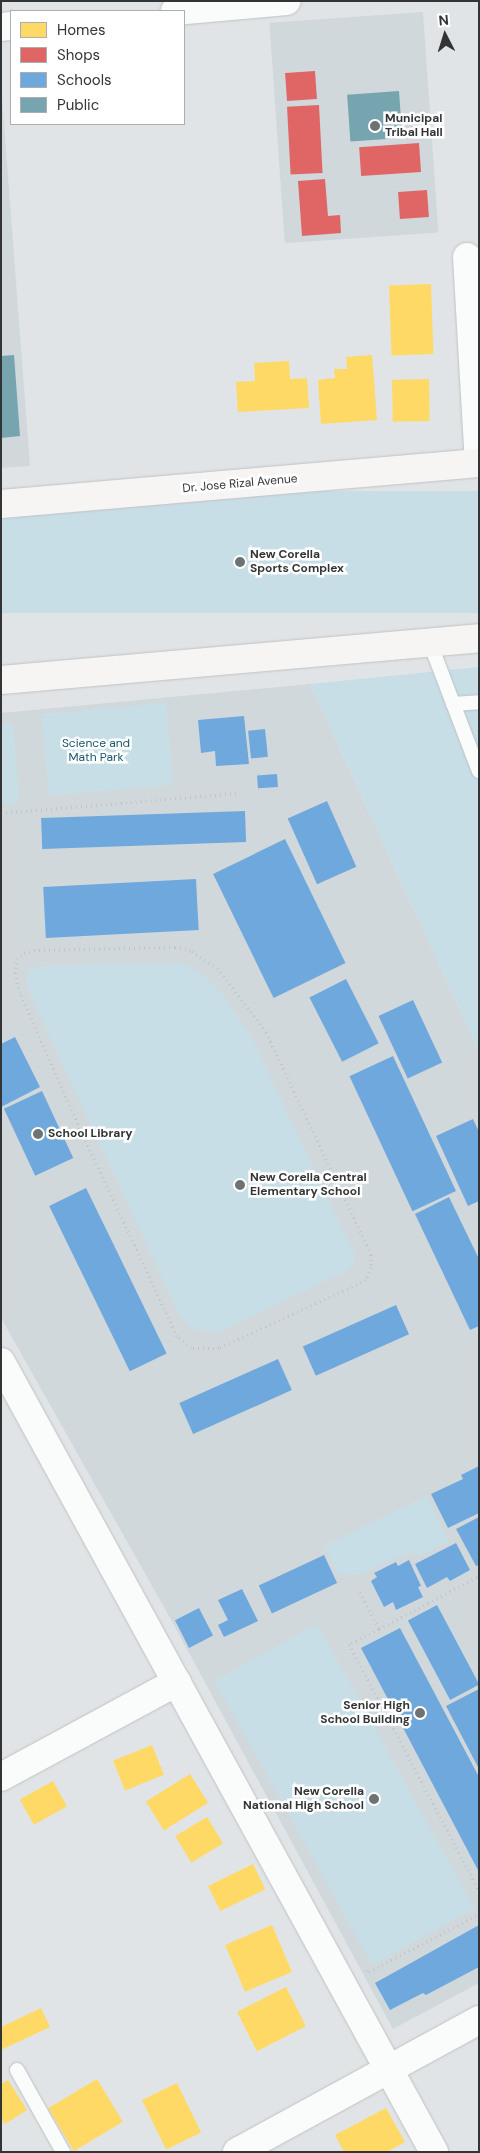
<!DOCTYPE html>
<style>
body{margin:0}
#map{position:relative;width:480px;height:2153px;overflow:hidden;background:#e1e4e6;font-family:"DM Sans",sans-serif}
div>[style]{position:absolute}
[style*='--x']{left:calc(var(--x)*1px);top:calc(var(--y)*1px);width:calc(var(--w)*1px);rotate:calc(var(--a)*1deg)}
.built>*{inset:0;background:#d0d8dc;transform-origin:0 0}
.green>*{inset:0;background:#c8dee7;transform-origin:0 0}
.homes>*{inset:0;background:#ffd966;transform-origin:0 0}
.shops>*{inset:0;background:#e06666;transform-origin:0 0}
.schools>*{inset:0;background:#6fa8dc;transform-origin:0 0}
.public>*{inset:0;background:#76a5af;transform-origin:0 0}
.path>*{height:3px;margin-top:-1.5px;transform-origin:0;background:repeating-linear-gradient(90deg,#c2c4c5 0 1px,transparent 0 5px)}
.roads{filter:drop-shadow(0 0 1px #c0c2c3) drop-shadow(0 0 1px #c0c2c3)}
.lane>*{height:14px;margin:-7px;padding:0 7px;transform-origin:7px;border-radius:7px;background:#fafbfb}
.street>*{height:28px;margin:-14px;padding:0 14px;transform-origin:14px;border-radius:14px;background:#fafbfb}
.secondary>*{height:28px;margin:-14px;padding:0 14px;transform-origin:14px;border-radius:14px;background:#f7f5f4}
.dots>*{width:14px;height:14px;translate:-50% -50%;box-sizing:border-box;border:2px solid #fff;border-radius:50%}
span{translate:-50% -50%;white-space:nowrap;text-align:center;line-height:1.15;-webkit-text-stroke:5px #fff;paint-order:stroke}
.poi-label{font-size:12px;color:#323435;font-weight:700}
.left{translate:0 -50%;text-align:left}
.right{translate:-100% -50%;text-align:right}
.street-label{font-size:12px;color:#323435}
.park-label{font-size:12px;color:#17576d}
.frame{position:absolute;inset:0;border:2px solid #323435;pointer-events:none}
.legend{position:absolute;left:10px;top:10px;width:175px;height:115px;box-sizing:border-box;background:#fff;border:1px solid #adaeae;margin:0;padding:6px 9px;list-style:none;font-size:15px;color:#323435}
.legend li{display:flex;align-items:center;gap:10px;height:25px}
.legend b{width:25px;border:1px solid #adaeae}
.north{position:absolute;left:420px;top:10px;width:50px;height:50px;-webkit-text-stroke:4px #fff;paint-order:stroke;rotate:355deg;font-size:14px;font-weight:700;line-height:20px;text-align:center;color:#323435}
.north::after{content:'';display:block;margin:auto;width:18px;height:22px;background:#323435;clip-path:polygon(50% 0,100% 100%,50% 72%,0 100%)}
</style>
<div id="map">
<div class="built">
<i style="left:423px;top:12px;width:221px;height:154px;rotate:86deg"></i>
<i style="clip-path:polygon(1px 84px,30px 466px,1px 468px)"></i>
<i style="clip-path:polygon(310px 684px,479px 1051px,479px 1983px,393px 2029px,169px 1616px,1px 1318px,1px 713px)"></i>
</div>
<div class="green">
<i style="left:479px;top:491px;width:122px;height:480px;rotate:90deg"></i>
<i style="clip-path:polygon(479px 667px,479px 1051px,310px 684px)"></i>
<i style="left:166px;top:703px;width:82px;height:125px;rotate:85deg"></i>
<i style="clip-path:polygon(13px 723px,19px 803px,1px 804px,1px 724px)"></i>
<i style="clip-path:polygon(146px 963px,181px 963px,199px 972px,223px 995px,252px 1038px,354px 1254px,354px 1264px,346px 1271px,218px 1332px,191px 1329px,179px 1314px,31px 996px,26px 978px,30px 969px,44px 966px)"></i>
<i style="clip-path:polygon(426px 1496px,449px 1541px,421px 1555px,407px 1553px,360px 1574px,339px 1575px,324px 1546px)"></i>
<i style="left:317px;top:1624px;width:325px;height:117px;rotate:61deg"></i>
</div>
<div class="homes">
<i style="left:431px;top:284px;width:70px;height:42px;rotate:88deg"></i>
<i style="clip-path:polygon(372px 355px,377px 420px,321px 424px,318px 380px,335px 378px,334px 369px,347px 369px,346px 357px)"></i>
<i style="clip-path:polygon(289px 361px,290px 379px,307px 378px,309px 408px,238px 412px,236px 382px,255px 381px,254px 363px)"></i>
<i style="left:429px;top:379px;width:42px;height:37px;rotate:89deg"></i>
<i style="left:152px;top:1745px;width:32px;height:42px;rotate:68deg"></i>
<i style="left:190px;top:1774px;width:34px;height:52px;rotate:58deg"></i>
<i style="left:53px;top:1781px;width:29px;height:38px;rotate:61deg"></i>
<i style="left:207px;top:1817px;width:31px;height:37px;rotate:59deg"></i>
<i style="left:253px;top:1864px;width:28px;height:50px;rotate:64deg"></i>
<i style="left:272px;top:1925px;width:51px;height:51px;rotate:67deg"></i>
<i style="left:286px;top:1987px;width:44px;height:55px;rotate:63deg"></i>
<i style="clip-path:polygon(41px 2008px,50px 2027px,1px 2050px,1px 2027px)"></i>
<i style="left:97px;top:2079px;width:50px;height:57px;rotate:59deg"></i>
<i style="clip-path:polygon(8px 2080px,27px 2110px,5px 2124px,1px 2119px,1px 2084px)"></i>
<i style="left:177px;top:2083px;width:55px;height:39px;rotate:64deg"></i>
<i style="clip-path:polygon(386px 2108px,405px 2142px,387px 2152px,344px 2152px,335px 2135px)"></i>
</div>
<div class="shops">
<i style="left:315px;top:71px;width:28px;height:30px;rotate:86deg"></i>
<i style="left:319px;top:105px;width:68px;height:32px;rotate:87deg"></i>
<i style="left:419px;top:143px;width:29px;height:60px;rotate:86deg"></i>
<i style="clip-path:polygon(325px 179px,328px 216px,340px 215px,341px 233px,302px 236px,298px 181px)"></i>
<i style="left:427px;top:190px;width:27px;height:29px;rotate:86deg"></i>
</div>
<div class="schools">
<i style="clip-path:polygon(244px 716px,249px 764px,216px 766px,215px 751px,201px 753px,198px 720px)"></i>
<i style="left:265px;top:729px;width:28px;height:17px;rotate:84deg"></i>
<i style="left:277px;top:774px;width:13px;height:20px;rotate:86deg"></i>
<i style="left:327px;top:801px;width:72px;height:43px;rotate:66deg"></i>
<i style="left:245px;top:811px;width:31px;height:204px;rotate:88deg"></i>
<i style="left:285px;top:839px;width:138px;height:80px;rotate:64deg"></i>
<i style="left:196px;top:879px;width:51px;height:153px;rotate:87deg"></i>
<i style="left:346px;top:979px;width:72px;height:41px;rotate:63deg"></i>
<i style="left:413px;top:1000px;width:69px;height:38px;rotate:65deg"></i>
<i style="clip-path:polygon(15px 1037px,40px 1087px,1px 1107px,1px 1044px)"></i>
<i style="left:393px;top:1056px;width:149px;height:48px;rotate:65deg"></i>
<i style="left:42px;top:1091px;width:74px;height:42px;rotate:65deg"></i>
<i style="clip-path:polygon(473px 1119px,479px 1132px,479px 1201px,468px 1206px,436px 1136px)"></i>
<i style="left:86px;top:1188px;width:184px;height:41px;rotate:64deg"></i>
<i style="clip-path:polygon(449px 1197px,479px 1259px,479px 1326px,470px 1330px,415px 1214px)"></i>
<i style="left:396px;top:1305px;width:32px;height:102px;rotate:66deg"></i>
<i style="left:278px;top:1359px;width:34px;height:108px;rotate:66deg"></i>
<i style="clip-path:polygon(479px 1466px,479px 1513px,448px 1528px,431px 1494px,463px 1479px,461px 1475px)"></i>
<i style="clip-path:polygon(479px 1517px,479px 1565px,476px 1566px,456px 1529px)"></i>
<i style="clip-path:polygon(456px 1543px,470px 1570px,450px 1581px,447px 1577px,427px 1588px,415px 1564px)"></i>
<i style="left:324px;top:1555px;width:31px;height:72px;rotate:65deg"></i>
<i style="clip-path:polygon(409px 1560px,421px 1586px,418px 1587px,423px 1597px,396px 1610px,393px 1602px,384px 1607px,371px 1581px,377px 1577px,374px 1573px,396px 1562px,398px 1566px)"></i>
<i style="clip-path:polygon(242px 1589px,258px 1621px,224px 1637px,218px 1625px,228px 1620px,218px 1600px)"></i>
<i style="left:437px;top:1605px;width:90px;height:33px;rotate:62deg"></i>
<i style="left:199px;top:1608px;width:31px;height:27px;rotate:63deg"></i>
<i style="clip-path:polygon(400px 1628px,479px 1777px,479px 1872px,361px 1648px)"></i>
<i style="clip-path:polygon(479px 1689px,479px 1769px,446px 1706px)"></i>
<i style="clip-path:polygon(479px 1925px,479px 1967px,426px 1995px,423px 1993px,390px 2010px,375px 1983px)"></i>
</div>
<div class="public">
<i style="left:399px;top:91px;width:47px;height:52px;rotate:86deg"></i>
<i style="clip-path:polygon(14px 355px,20px 436px,1px 438px,1px 356px)"></i>
</div>
<div class="path">
<i style="--x:1;--y:813;--w:238;--a:-4.8"></i>
<i style="--x:175;--y:947;--w:17;--a:13"></i>
<i style="--x:192;--y:951;--w:30;--a:34"></i>
<i style="--x:217;--y:968;--w:81;--a:52.6"></i>
<i style="--x:266;--y:1032;--w:246;--a:64.7"></i>
<i style="--x:371;--y:1254;--w:13;--a:90"></i>
<i style="--x:371;--y:1267;--w:14;--a:111"></i>
<i style="--x:366;--y:1280;--w:162;--a:155.2"></i>
<i style="--x:219;--y:1348;--w:28;--a:180"></i>
<i style="--x:191;--y:1348;--w:18;--a:-139"></i>
<i style="--x:177;--y:1336;--w:224;--a:-115.1"></i>
<i style="--x:82;--y:1133;--w:153;--a:-113.9"></i>
<i style="--x:20;--y:993;--w:21;--a:-104"></i>
<i style="--x:15;--y:973;--w:14;--a:-82"></i>
<i style="--x:17;--y:959;--w:9;--a:-41"></i>
<i style="--x:24;--y:953;--w:10;--a:-17"></i>
<i style="--x:34;--y:950;--w:141;--a:-1.2"></i>
<i style="--x:360;--y:1592;--w:42;--a:62.8"></i>
<i style="--x:379;--y:1629;--w:34;--a:153"></i>
<i style="--x:349;--y:1644;--w:279;--a:62.2"></i>
<i style="--x:379;--y:1629;--w:113;--a:-27.9"></i>
<i style="--x:367;--y:1970;--w:3;--a:45"></i>
<i style="--x:369;--y:1972;--w:124;--a:-27.8"></i>
</div>
<div class="roads">
<div class="lane">
<i style="--x:430;--y:643;--w:137;--a:69.1"></i>
<i style="--x:453;--y:704;--w:26;--a:-4"></i>
<i style="--x:17;--y:2070;--w:94;--a:60.7"></i>
</div>
<div class="street">
<i style="--x:175;--y:11;--w:112;--a:-5.1"></i>
<i style="--x:1;--y:27;--w:10;--a:-6"></i>
<i style="--x:467;--y:257;--w:206;--a:86.7"></i>
<i style="--x:1;--y:1362;--w:901;--a:61.27"></i>
<i style="--x:1;--y:1777;--w:200;--a:-28.4"></i>
<i style="--x:237;--y:2152;--w:276;--a:-28.6"></i>
</div>
<div class="secondary">
<i style="--x:1;--y:504;--w:480;--a:-4.9"></i>
<i style="--x:1;--y:680;--w:480;--a:-5"></i>
</div>
</div>
<div class="dots">
<i style="left:375px;top:126px;background:#6f7273"></i>
<i style="left:240px;top:562px;background:#6f7273"></i>
<i style="left:38px;top:1134px;background:#6f7273"></i>
<i style="left:240px;top:1185px;background:#6f7273"></i>
<i style="left:420px;top:1713px;background:#6f7273"></i>
<i style="left:374px;top:1799px;background:#6f7273"></i>
</div>
<div class="poi-label">
<span class="left" style="left:385px;top:126px">Municipal<br>Tribal Hall</span>
<span class="left" style="left:250px;top:562px">New Corella<br>Sports Complex</span>
<span class="left" style="left:48px;top:1134px">School Library</span>
<span class="left" style="left:250px;top:1185px">New Corella Central<br>Elementary School</span>
<span class="right" style="left:410px;top:1713px">Senior High<br>School Building</span>
<span class="right" style="left:364px;top:1799px">New Corella<br>National High School</span>
</div>
<div class="street-label">
<span style="left:240px;top:484px;rotate:-5deg">Dr. Jose Rizal Avenue</span>
</div>
<div class="park-label">
<span style="left:96px;top:751px">Science and<br>Math Park</span>
</div>
<div class="frame"></div>
<ul class="legend">
<li><b style="height:14px;background:#ffd966"></b>Homes</li>
<li><b style="height:14px;background:#e06666"></b>Shops</li>
<li><b style="height:14px;background:#6fa8dc"></b>Schools</li>
<li><b style="height:14px;background:#76a5af"></b>Public</li>
</ul>
<div class="north">N</div>
</div>
